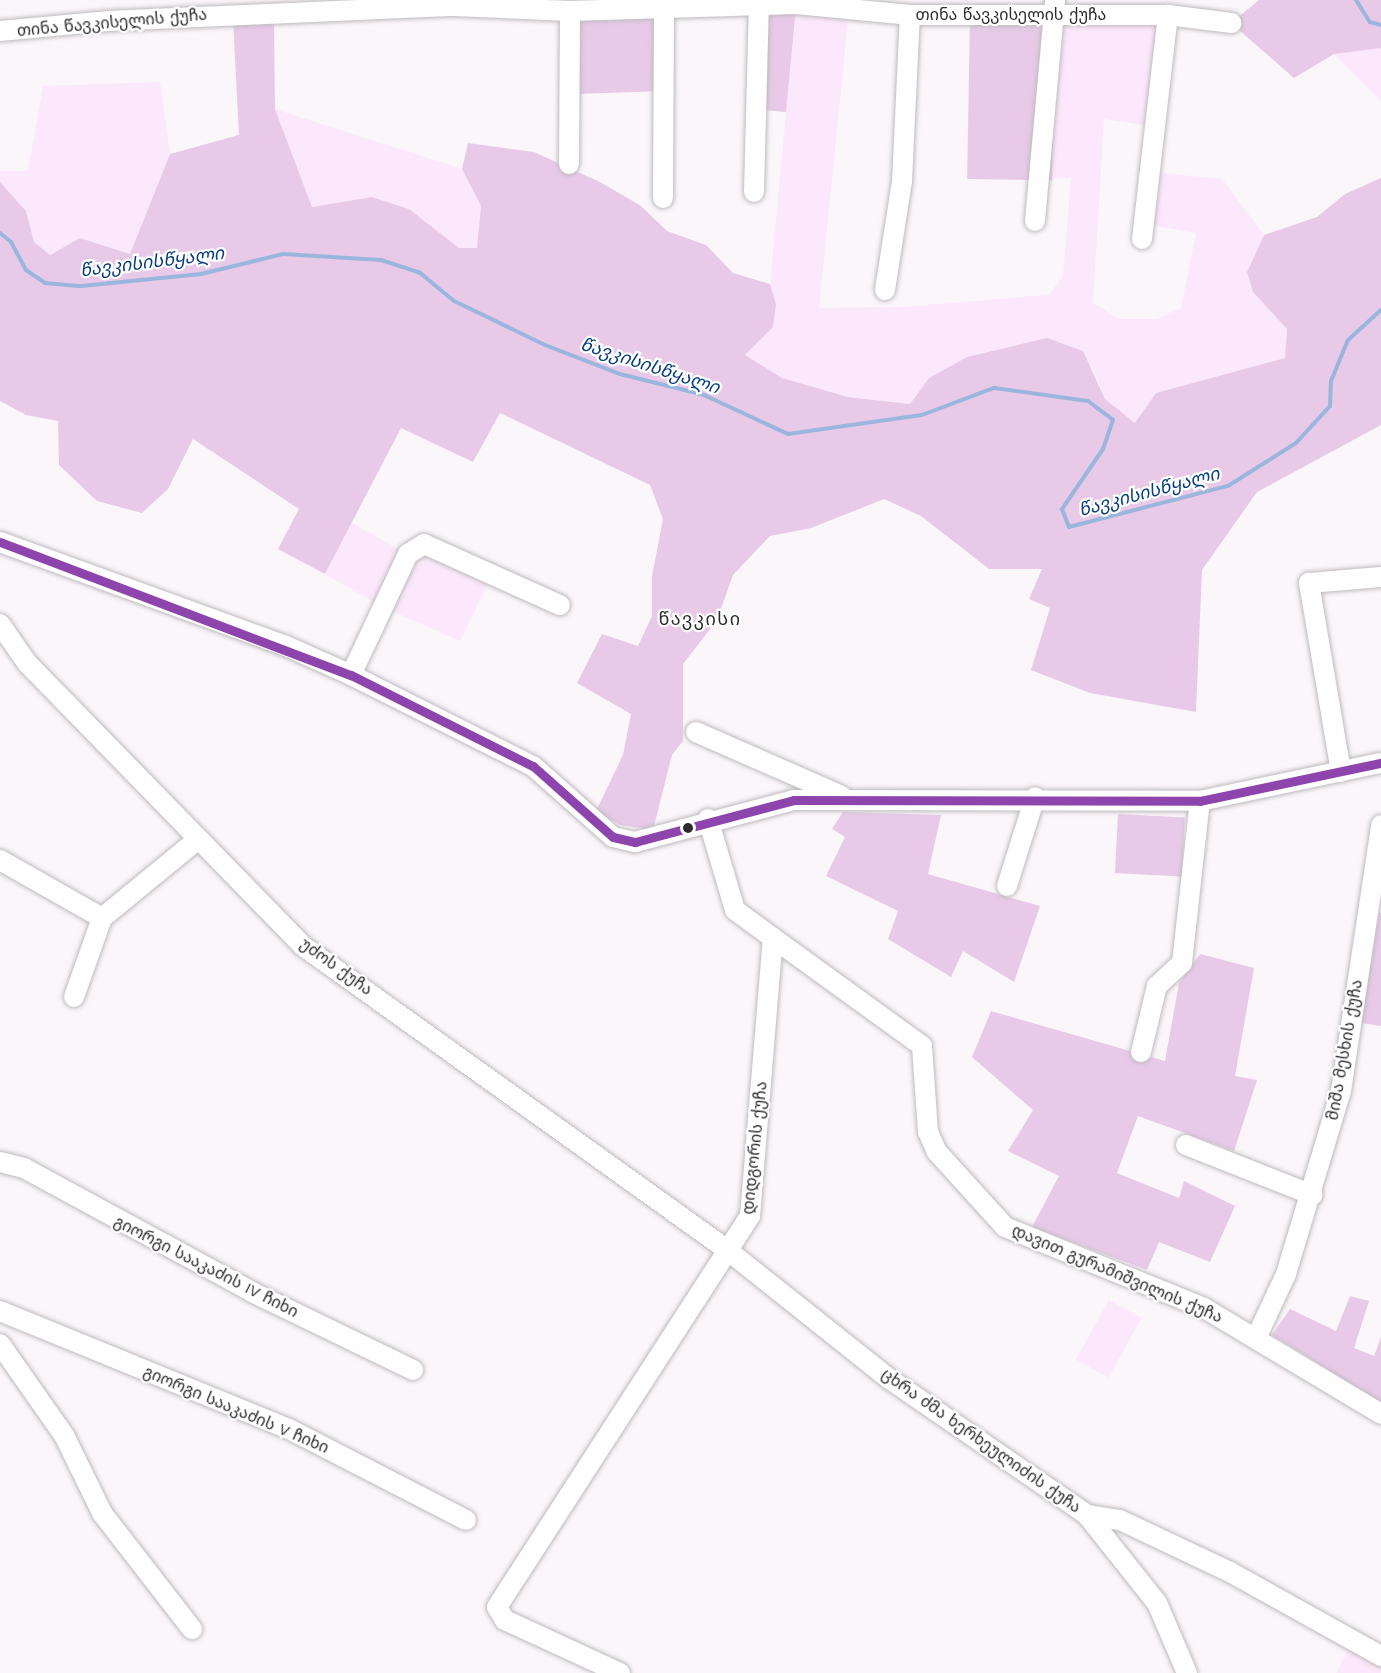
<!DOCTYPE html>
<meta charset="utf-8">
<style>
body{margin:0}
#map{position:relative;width:1381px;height:1673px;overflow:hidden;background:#faf6fa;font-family:"Work Sans","Noto Sans Georgian",sans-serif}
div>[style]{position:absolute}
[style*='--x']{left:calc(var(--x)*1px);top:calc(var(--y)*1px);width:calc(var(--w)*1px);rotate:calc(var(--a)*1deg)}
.green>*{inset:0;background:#fce8fc;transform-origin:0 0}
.forest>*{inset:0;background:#e8cae8;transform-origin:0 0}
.stream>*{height:4px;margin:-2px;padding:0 2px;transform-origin:2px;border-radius:2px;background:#9bb6dd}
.roads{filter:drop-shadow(0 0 2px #bebbbe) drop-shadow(0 0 2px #bebbbe)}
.minor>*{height:20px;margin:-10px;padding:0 10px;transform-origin:10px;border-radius:10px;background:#fefefe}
.bus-1>*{height:9px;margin:-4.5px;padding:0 4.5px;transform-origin:4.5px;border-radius:4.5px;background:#8e44ad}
.dots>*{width:16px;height:16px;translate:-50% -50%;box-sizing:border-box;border:3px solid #fff;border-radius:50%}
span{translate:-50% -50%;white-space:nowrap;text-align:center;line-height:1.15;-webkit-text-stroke:4.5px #fff;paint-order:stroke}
.street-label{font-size:16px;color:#2d2b2d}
.water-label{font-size:18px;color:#073e7f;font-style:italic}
.neighbourhood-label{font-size:18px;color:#2d2b2d;letter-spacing:1.5px}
</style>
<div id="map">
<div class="green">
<i style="clip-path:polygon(796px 8px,849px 11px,819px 308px,906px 307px,1049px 295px,1063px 276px,1071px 178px,1039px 179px,1055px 17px,1168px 15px,1155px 127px,1104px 119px,1093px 303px,1119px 319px,1157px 319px,1181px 308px,1196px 233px,1143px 224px,1149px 172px,1222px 179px,1264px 235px,1247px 272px,1253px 292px,1287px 329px,1285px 358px,1157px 393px,1135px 424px,1105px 399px,1093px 367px,929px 378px,910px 404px,848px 397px,782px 378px,745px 355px,773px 327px,776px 304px,770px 284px)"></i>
<i style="clip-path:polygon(1376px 47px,1381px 48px,1381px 101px,1334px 54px)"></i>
<i style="clip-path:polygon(160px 82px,170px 154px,130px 254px,80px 238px,50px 255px,34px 242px,26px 211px,0 182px,0 171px,28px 171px,43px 86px)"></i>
<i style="clip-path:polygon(275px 109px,462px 169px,481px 206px,478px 248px,459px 248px,409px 209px,372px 197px,312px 207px)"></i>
<i style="clip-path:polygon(352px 523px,407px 554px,424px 544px,493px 573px,460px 641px,383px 607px,325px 574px)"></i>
<i style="left:1109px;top:1300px;width:37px;height:68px;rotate:29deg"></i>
<i style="clip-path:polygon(1350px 1646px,1381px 1664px,1381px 1673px,1336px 1673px)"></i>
</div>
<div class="forest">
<i style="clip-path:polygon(1259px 0,1381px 0,1381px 48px,1334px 54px,1294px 78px,1231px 23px)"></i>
<i style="clip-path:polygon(796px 8px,786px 112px,763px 110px,762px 9px)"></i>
<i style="left:659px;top:15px;width:76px;height:86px;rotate:88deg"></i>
<i style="left:970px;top:15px;width:85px;height:164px;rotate:1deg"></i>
<i style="clip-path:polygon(274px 18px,275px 109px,312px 207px,372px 197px,409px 209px,459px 248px,477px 248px,481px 206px,462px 169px,468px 143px,534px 152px,600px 182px,641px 206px,667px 231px,706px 245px,733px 273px,770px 284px,776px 304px,773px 327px,745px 355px,782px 378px,848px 397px,910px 404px,929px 378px,967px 357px,1047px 338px,1083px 351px,1105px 399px,1135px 423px,1156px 393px,1285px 358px,1287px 329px,1253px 292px,1247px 272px,1264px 235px,1317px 217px,1345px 194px,1381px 178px,1381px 425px,1257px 492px,1202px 570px,1196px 712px,1090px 693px,1031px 670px,1050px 608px,1029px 599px,1042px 569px,989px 569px,921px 516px,884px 499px,811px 528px,770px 536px,733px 575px,717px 620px,683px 664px,683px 741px,672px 755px,653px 830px,620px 825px,596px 811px,623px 755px,631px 714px,577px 683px,602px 634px,638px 646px,652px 616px,652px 576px,663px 519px,650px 485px,500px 413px,473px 462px,401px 428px,325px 574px,278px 549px,299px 509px,193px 439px,168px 489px,142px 513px,97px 501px,59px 465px,58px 421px,26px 415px,0 401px,0 182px,26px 211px,34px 242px,50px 255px,80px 238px,130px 254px,170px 154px,239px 135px,233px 20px)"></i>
<i style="clip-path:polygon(843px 812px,941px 815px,928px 874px,1040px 906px,1014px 982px,963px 951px,951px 977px,888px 939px,898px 911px,826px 876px,845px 837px,832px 829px)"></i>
<i style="left:1118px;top:814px;width:67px;height:59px;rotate:3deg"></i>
<i style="clip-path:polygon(1379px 913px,1381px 913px,1381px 1026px,1361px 1023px)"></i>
<i style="clip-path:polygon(1200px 954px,1254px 968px,1235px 1076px,1257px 1080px,1234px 1151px,1138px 1116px,1117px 1173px,1179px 1198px,1184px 1181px,1235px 1206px,1210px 1262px,1159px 1242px,1147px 1270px,1032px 1227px,1059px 1176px,1008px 1151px,1033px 1110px,972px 1057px,991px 1011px,1165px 1061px,1179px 983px)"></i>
<i style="clip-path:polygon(1350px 1296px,1369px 1301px,1354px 1348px,1374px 1356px,1381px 1337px,1381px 1402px,1272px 1335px,1290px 1309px,1336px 1331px)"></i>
</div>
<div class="stream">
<i style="--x:1356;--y:0;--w:26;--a:58"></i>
<i style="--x:1370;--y:22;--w:11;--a:15"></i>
<i style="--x:0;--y:233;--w:14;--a:39"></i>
<i style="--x:11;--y:242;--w:32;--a:62"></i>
<i style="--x:26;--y:270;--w:23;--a:34"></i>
<i style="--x:45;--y:283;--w:36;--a:5"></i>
<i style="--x:81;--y:286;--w:121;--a:-5.7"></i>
<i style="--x:201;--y:274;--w:84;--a:-13.7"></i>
<i style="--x:283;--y:254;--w:98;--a:3.5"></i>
<i style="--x:381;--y:260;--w:40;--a:18"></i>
<i style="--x:419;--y:272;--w:45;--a:39.6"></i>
<i style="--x:454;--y:301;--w:101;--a:25.8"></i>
<i style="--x:545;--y:345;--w:80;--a:21.1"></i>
<i style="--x:620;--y:374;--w:87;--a:14"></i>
<i style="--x:704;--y:395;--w:93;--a:24.9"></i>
<i style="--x:788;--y:434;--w:135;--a:-8.1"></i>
<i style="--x:922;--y:415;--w:77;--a:-20.6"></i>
<i style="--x:994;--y:388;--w:95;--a:7.9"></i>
<i style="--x:1088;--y:401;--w:31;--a:37"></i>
<i style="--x:1113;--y:420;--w:31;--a:109"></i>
<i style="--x:1103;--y:449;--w:73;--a:124.3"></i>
<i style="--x:1062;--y:509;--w:19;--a:69"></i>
<i style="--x:1069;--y:527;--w:164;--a:-14.5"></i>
<i style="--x:1228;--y:486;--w:80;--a:-32.3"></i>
<i style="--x:1296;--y:443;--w:50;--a:-47.4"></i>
<i style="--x:1330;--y:406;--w:25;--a:-88"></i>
<i style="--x:1331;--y:381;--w:44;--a:-67.5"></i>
<i style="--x:1348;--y:340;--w:45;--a:-42.3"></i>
</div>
<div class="roads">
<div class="minor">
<i style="--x:0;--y:31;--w:107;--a:-5.3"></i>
<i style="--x:107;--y:21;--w:348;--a:-2.5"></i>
<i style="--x:455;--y:6;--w:115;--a:2.5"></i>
<i style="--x:570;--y:11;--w:226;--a:-1.8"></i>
<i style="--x:796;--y:4;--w:115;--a:5.5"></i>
<i style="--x:910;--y:15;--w:258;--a:0"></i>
<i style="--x:1168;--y:15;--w:64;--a:7.2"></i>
<i style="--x:569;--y:164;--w:153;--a:-89.6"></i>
<i style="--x:754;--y:192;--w:188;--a:-88.5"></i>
<i style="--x:663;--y:198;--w:188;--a:-89.7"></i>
<i style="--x:1035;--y:221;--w:222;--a:-84.8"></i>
<i style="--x:1142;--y:239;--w:226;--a:-83.4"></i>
<i style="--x:885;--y:290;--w:109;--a:-81.1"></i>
<i style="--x:902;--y:182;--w:167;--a:-87.3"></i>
<i style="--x:0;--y:542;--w:304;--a:20"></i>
<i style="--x:286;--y:646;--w:71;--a:24"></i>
<i style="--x:351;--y:675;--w:203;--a:26.6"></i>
<i style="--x:533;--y:766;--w:107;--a:41.6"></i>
<i style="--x:613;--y:837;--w:23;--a:13"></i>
<i style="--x:635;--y:842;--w:164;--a:-14.8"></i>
<i style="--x:794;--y:800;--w:406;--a:0.1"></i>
<i style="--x:1200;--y:801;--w:185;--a:-11.9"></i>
<i style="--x:0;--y:624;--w:47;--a:55.3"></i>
<i style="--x:27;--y:663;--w:395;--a:45.7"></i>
<i style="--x:303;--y:946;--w:520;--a:35.61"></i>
<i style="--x:726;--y:1249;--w:207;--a:38.5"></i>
<i style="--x:888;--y:1378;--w:242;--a:34.5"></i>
<i style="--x:1087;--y:1515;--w:112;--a:51.5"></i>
<i style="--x:1157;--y:1603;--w:76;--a:66.8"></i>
<i style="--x:351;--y:675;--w:134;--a:-64.8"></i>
<i style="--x:408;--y:554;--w:19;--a:-32"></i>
<i style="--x:424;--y:544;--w:149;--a:24.2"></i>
<i style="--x:696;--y:732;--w:159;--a:23.7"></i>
<i style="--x:1341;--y:772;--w:192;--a:-99.6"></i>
<i style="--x:1309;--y:583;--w:72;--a:-4.8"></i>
<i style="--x:0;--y:860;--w:117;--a:29.6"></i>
<i style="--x:102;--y:918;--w:123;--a:-39.4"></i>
<i style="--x:1007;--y:886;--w:93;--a:-72.5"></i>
<i style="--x:773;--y:938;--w:184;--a:35.9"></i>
<i style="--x:922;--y:1046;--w:86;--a:86"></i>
<i style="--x:928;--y:1132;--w:22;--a:66"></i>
<i style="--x:937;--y:1152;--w:101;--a:47.8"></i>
<i style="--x:1005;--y:1227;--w:215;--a:22.1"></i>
<i style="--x:1204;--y:1308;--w:206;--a:30.9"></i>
<i style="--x:74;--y:997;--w:84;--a:-70.5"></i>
<i style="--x:1141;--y:1052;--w:68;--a:-76.4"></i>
<i style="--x:1157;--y:986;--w:34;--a:-43"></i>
<i style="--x:1182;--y:963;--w:163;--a:-83.7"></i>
<i style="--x:1186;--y:1145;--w:136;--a:21.6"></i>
<i style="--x:0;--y:1162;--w:25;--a:14"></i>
<i style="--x:24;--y:1168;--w:260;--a:28.5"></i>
<i style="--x:252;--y:1292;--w:179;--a:25.8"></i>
<i style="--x:0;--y:1311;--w:312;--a:22.2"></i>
<i style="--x:289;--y:1429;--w:199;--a:27.2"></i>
<i style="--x:1257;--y:1336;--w:68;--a:-64.9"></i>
<i style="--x:1286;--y:1274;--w:191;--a:-73.3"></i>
<i style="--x:1341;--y:1091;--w:269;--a:-81.4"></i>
<i style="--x:0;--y:1344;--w:113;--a:55"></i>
<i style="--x:65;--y:1437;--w:85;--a:64"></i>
<i style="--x:102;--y:1513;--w:147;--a:52.2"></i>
<i style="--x:1087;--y:1515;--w:33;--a:9"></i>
<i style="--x:1120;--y:1520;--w:122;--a:25.3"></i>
<i style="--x:1230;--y:1572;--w:173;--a:29.1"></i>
<i style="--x:620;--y:1673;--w:127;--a:-155.3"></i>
<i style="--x:505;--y:1620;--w:15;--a:-122"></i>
<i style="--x:497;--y:1607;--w:466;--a:-57.1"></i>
<i style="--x:750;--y:1216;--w:279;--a:-85.3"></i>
<i style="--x:773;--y:938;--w:47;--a:-143.6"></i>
<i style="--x:735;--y:910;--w:95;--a:-106.5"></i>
</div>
</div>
<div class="bus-1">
<i style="--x:0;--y:542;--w:375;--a:20.8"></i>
<i style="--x:351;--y:675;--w:203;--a:26.6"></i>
<i style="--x:533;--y:766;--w:107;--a:41.6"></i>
<i style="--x:613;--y:837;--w:23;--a:13"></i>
<i style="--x:635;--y:842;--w:164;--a:-14.8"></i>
<i style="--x:794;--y:800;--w:406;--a:0.1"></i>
<i style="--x:1200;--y:801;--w:185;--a:-11.9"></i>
</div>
<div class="dots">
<i style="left:688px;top:828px;background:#2d2b2d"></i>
</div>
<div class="street-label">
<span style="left:1011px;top:15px">თინა წავკისელის ქუჩა</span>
<span style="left:112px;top:23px;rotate:-5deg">თინა წავკისელის ქუჩა</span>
<span style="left:336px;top:967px;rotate:36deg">უძოს ქუჩა</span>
<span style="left:1345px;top:1050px;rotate:-80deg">მიშა მესხის ქუჩა</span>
<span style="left:755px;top:1148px;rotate:-84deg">დიდგორის ქუჩა</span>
<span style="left:206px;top:1267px;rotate:27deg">გიორგი სააკაძის IV ჩიხი</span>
<span style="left:1117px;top:1274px;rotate:23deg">დავით გურამიშვილის ქუჩა</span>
<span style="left:236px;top:1410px;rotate:23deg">გიორგი სააკაძის V ჩიხი</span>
<span style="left:981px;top:1441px;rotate:35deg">ცხრა ძმა ხერხეულიძის ქუჩა</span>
</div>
<div class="water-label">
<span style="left:152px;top:262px;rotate:-7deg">წავკისისწყალი</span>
<span style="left:650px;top:366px;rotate:18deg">წავკისისწყალი</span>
<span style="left:1149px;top:492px;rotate:-15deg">წავკისისწყალი</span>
</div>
<div class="neighbourhood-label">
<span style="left:700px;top:619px">წავკისი</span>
</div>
</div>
